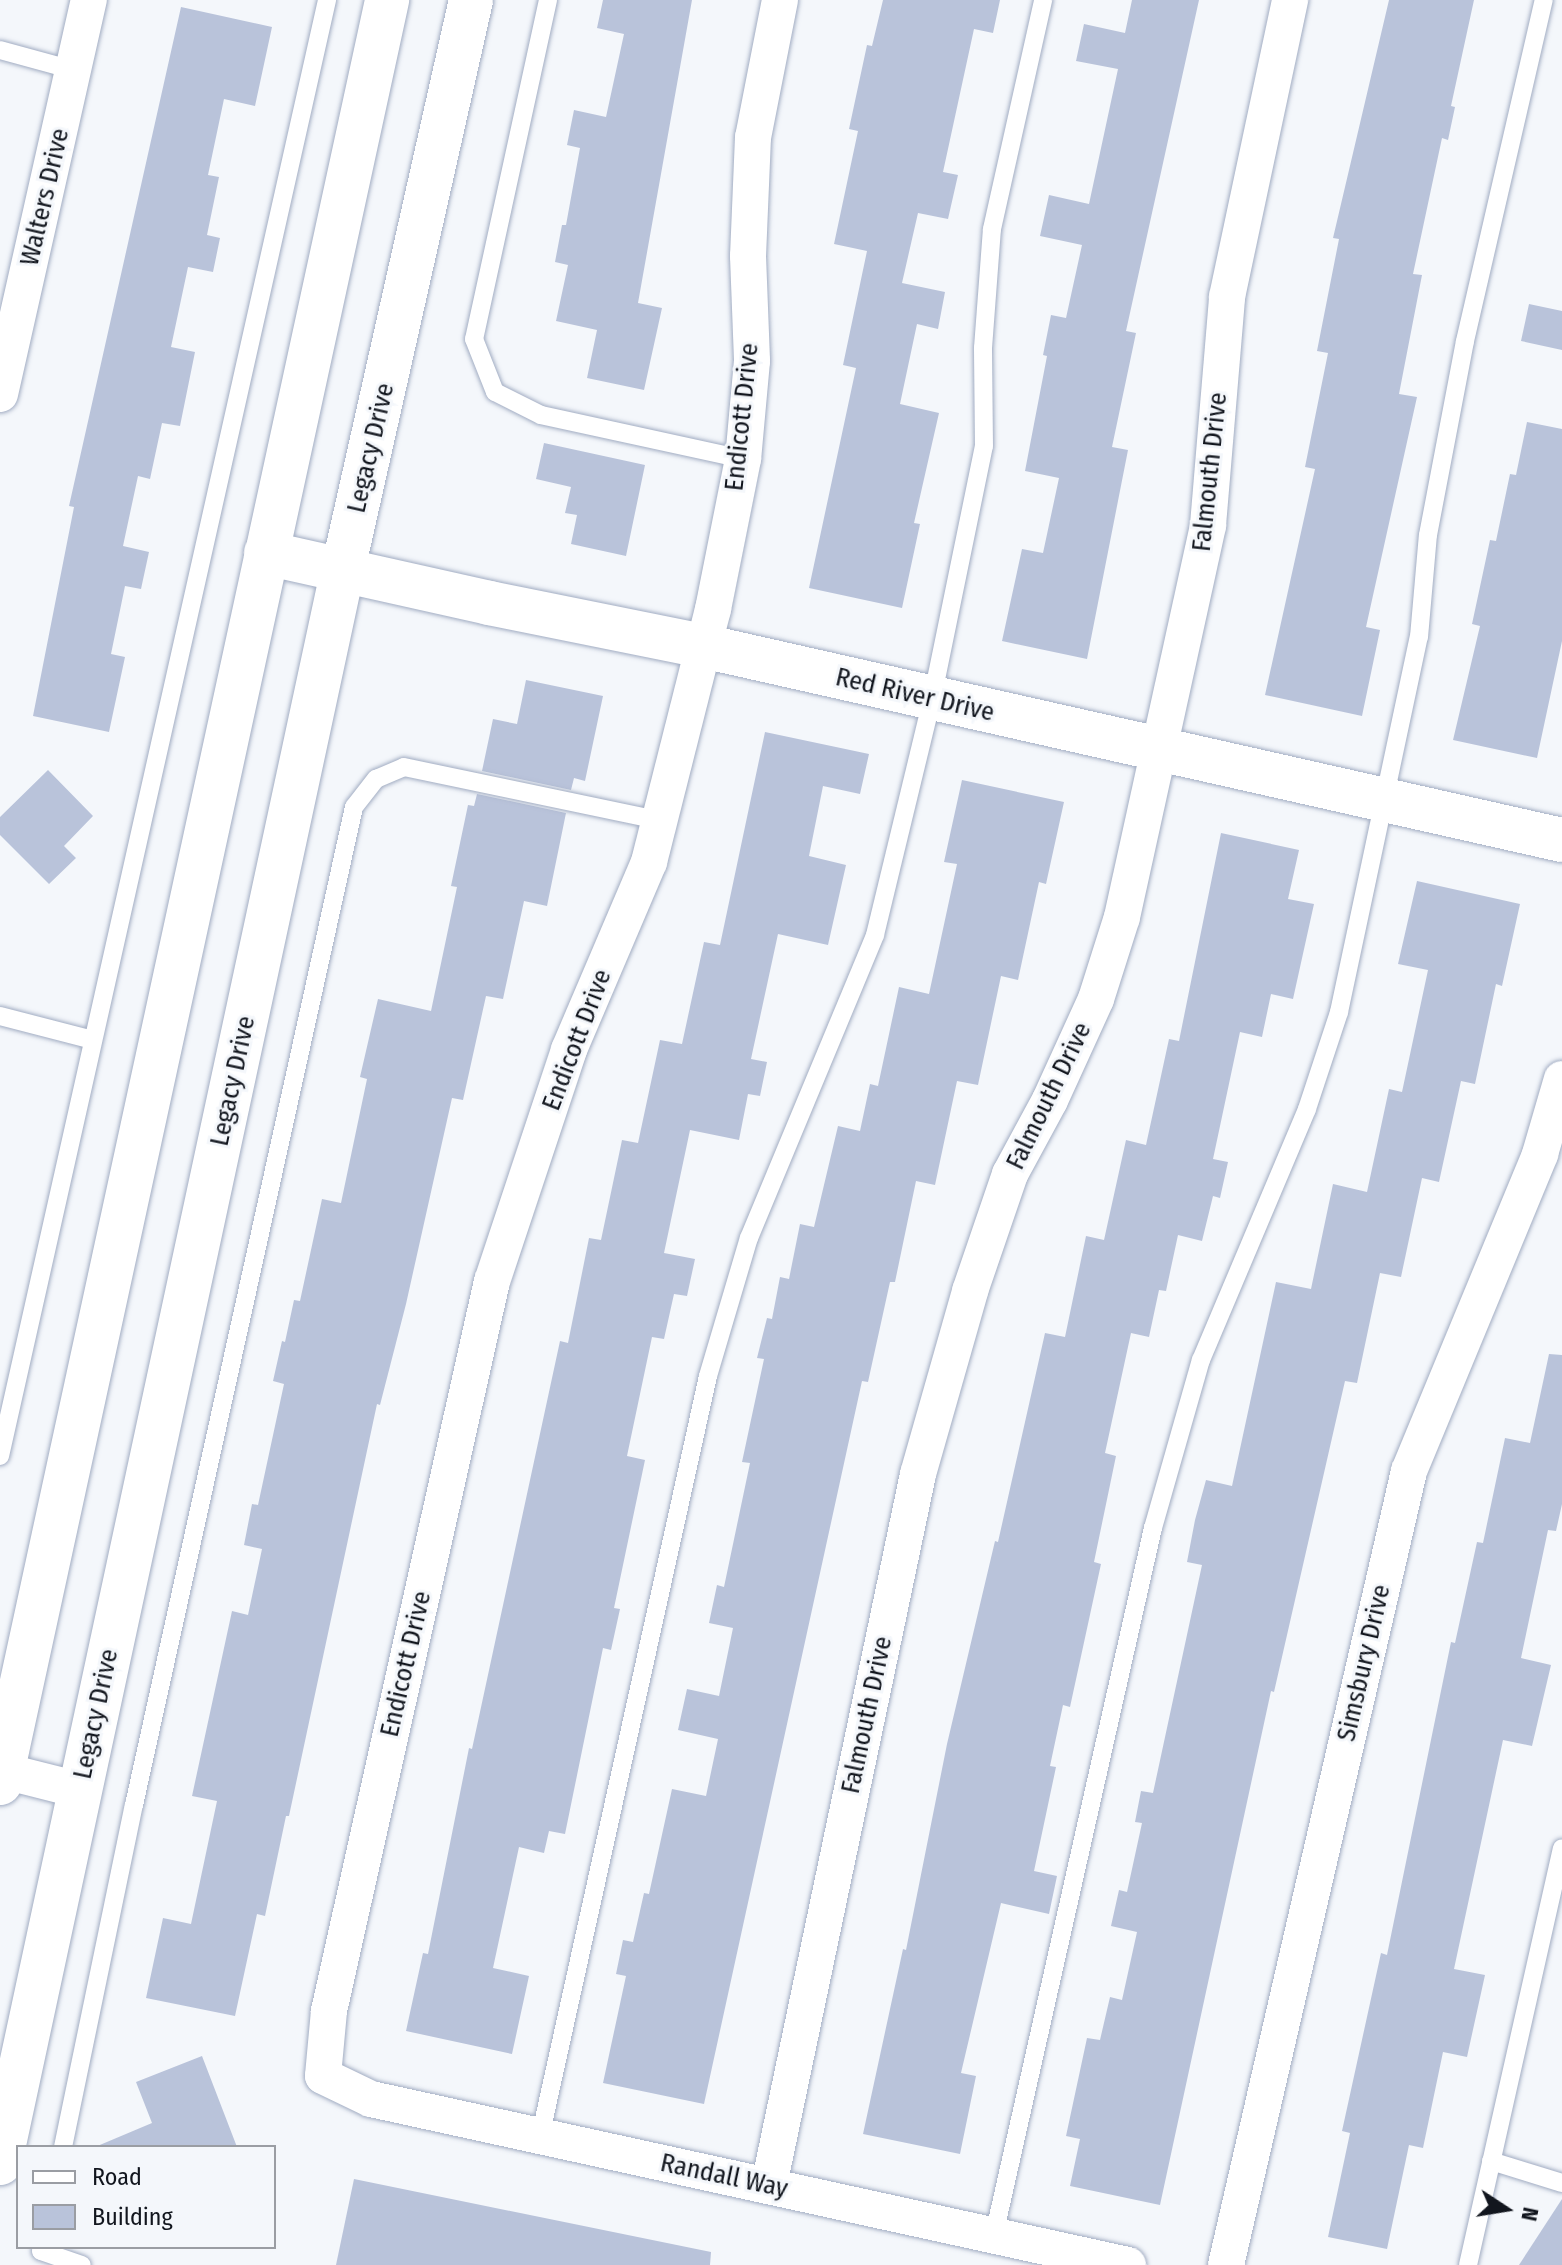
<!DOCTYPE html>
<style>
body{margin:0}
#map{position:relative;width:1562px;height:2265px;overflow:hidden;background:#f4f7fb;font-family:"Fira Sans Condensed",sans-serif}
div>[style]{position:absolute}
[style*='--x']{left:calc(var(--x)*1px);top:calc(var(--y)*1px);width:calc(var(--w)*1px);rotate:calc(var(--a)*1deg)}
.building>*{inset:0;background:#b9c3da}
.roads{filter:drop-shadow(0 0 2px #a1acc2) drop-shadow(0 0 2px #a1acc2)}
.lane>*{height:18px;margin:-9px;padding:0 9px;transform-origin:9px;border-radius:9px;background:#fff}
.street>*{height:36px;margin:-18px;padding:0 18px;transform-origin:18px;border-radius:18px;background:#fff}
.secondary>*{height:44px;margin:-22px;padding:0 22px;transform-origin:22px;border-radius:22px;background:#fff}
span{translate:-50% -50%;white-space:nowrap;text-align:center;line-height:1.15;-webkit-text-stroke:6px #f4f7fb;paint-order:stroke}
.street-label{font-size:26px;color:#12161e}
.legend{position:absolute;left:16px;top:2145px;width:260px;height:104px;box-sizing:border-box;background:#f4f7fb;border:2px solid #9a9da3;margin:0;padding:10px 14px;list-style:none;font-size:24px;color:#12161e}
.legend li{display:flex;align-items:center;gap:16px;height:40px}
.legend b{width:40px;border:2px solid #9a9da3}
.north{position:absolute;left:1466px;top:2169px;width:80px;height:80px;-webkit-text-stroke:6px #f4f7fb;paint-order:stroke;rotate:102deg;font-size:22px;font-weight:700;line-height:32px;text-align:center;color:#12161e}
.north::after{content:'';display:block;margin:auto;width:28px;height:36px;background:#12161e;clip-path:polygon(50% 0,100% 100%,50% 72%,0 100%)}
</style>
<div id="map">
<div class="building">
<i style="clip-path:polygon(603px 0,692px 0,638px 303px,662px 308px,644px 390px,587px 378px,597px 330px,556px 321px,568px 265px,555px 262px,562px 225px,566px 225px,580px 148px,567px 145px,574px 110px,606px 117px,624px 34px,597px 28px)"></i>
<i style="clip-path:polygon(883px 0,1000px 0,993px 33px,974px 29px,943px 172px,958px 175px,948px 219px,918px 213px,902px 283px,945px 292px,938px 329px,917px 324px,900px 404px,939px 413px,914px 523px,920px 524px,902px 608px,809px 588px,856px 368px,843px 365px,867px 251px,834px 244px,858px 131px,849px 129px,867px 45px,872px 46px)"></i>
<i style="clip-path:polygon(1132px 0,1199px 0,1126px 331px,1136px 333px,1112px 447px,1128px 450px,1087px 659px,1002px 641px,1022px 549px,1043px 553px,1059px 478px,1025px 471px,1047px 356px,1043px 355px,1051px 315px,1066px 318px,1082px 245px,1040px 236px,1049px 195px,1089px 204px,1118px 69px,1076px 61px,1084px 24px,1125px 33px)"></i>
<i style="clip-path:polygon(1389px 0,1474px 0,1451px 106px,1455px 107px,1448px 140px,1442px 138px,1413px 274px,1422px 275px,1399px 394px,1417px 397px,1366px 627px,1380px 630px,1362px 716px,1265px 695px,1315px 469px,1305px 467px,1328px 353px,1317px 351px,1339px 239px,1333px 238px)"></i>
<i style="clip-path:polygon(181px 7px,272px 27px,255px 106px,224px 99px,208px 175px,219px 177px,207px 235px,220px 238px,213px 272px,188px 267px,171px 347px,195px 352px,180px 426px,162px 423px,150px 479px,138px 476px,123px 546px,149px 552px,141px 589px,125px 586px,111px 654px,125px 657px,109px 732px,33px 716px,74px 507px,69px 506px)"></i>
<i style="clip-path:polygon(1529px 304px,1562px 311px,1562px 350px,1521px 341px)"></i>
<i style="clip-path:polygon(1527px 422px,1562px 429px,1562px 641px,1537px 758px,1453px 740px,1480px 626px,1472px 624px,1490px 540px,1496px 541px,1510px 474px,1516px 475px)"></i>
<i style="clip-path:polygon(544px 443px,645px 465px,626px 556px,571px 544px,577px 515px,565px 513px,571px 487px,536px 479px)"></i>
<i style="clip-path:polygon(526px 680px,603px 696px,585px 781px,574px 778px,571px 790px,482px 771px,493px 719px,517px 724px)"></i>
<i style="clip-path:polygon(765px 732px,869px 754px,860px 794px,823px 786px,809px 856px,846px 865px,828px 945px,778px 934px,751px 1059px,767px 1062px,760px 1096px,748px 1094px,739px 1140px,690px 1130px,664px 1253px,695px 1259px,687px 1296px,674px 1294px,664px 1339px,652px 1337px,627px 1456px,645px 1460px,614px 1608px,620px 1609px,611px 1650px,603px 1648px,565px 1834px,549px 1831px,544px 1853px,519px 1847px,493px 1968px,529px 1976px,512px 2054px,406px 2031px,423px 1953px,428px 1954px,469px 1748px,472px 1749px,560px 1341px,568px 1343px,589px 1238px,601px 1240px,622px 1140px,638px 1143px,660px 1040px,682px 1044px,704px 942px,720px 945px)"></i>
<i style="clip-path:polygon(48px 770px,93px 816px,64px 846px,76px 858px,49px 884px,0 835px,0 817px)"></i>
<i style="clip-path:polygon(962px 780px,1064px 802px,1046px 884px,1039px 882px,1018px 980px,1001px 976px,978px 1085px,957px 1081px,935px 1185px,916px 1181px,895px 1282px,890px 1282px,868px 1382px,862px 1381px,704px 2104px,603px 2083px,626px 1976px,616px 1974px,623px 1940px,633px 1942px,644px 1893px,649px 1894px,672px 1789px,706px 1796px,718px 1739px,678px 1730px,687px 1689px,719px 1696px,733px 1628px,709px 1623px,717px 1585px,724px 1587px,750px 1463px,742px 1462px,764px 1359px,757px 1358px,767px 1318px,772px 1319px,780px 1277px,789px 1279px,800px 1224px,814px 1227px,838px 1126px,860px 1131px,870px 1084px,878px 1086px,899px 987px,929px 994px,957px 864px,944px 862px)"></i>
<i style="clip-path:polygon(477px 794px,566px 813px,547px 906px,524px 901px,503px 999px,486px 996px,463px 1100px,452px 1098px,406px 1304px,380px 1405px,377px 1404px,289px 1816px,286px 1816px,265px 1916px,257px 1914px,235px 2016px,146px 1998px,163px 1918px,191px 1924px,217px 1801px,192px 1796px,232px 1611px,248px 1615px,262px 1549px,244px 1545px,252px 1504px,258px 1505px,284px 1384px,273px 1381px,282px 1341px,285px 1342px,294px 1300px,300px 1301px,322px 1199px,341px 1203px,367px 1079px,360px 1077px,378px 999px,431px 1011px,457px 887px,451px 886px,468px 805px,474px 806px)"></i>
<i style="clip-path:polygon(1221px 833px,1299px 850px,1288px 899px,1314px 904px,1293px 999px,1271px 994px,1262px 1037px,1240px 1032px,1213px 1159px,1228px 1162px,1220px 1198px,1213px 1196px,1202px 1241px,1178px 1235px,1166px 1291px,1159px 1290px,1149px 1337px,1131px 1333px,1105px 1453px,1116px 1456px,1094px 1562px,1101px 1564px,1070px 1707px,1063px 1705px,1050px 1766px,1056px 1767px,1034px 1871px,1057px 1876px,1049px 1914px,1001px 1903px,961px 2073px,976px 2076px,960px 2154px,863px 2134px,903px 1949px,906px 1950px,947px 1744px,995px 1541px,998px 1542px,1045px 1333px,1065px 1337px,1086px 1236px,1104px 1240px,1126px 1140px,1146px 1145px,1169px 1039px,1179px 1041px)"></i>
<i style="clip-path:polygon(1417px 881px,1520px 904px,1502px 986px,1496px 984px,1475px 1084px,1461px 1081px,1439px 1182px,1422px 1178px,1401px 1277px,1380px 1273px,1357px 1383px,1345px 1381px,1274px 1692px,1271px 1691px,1160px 2205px,1070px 2186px,1080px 2139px,1066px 2136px,1087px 2038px,1100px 2040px,1110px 1997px,1122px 2000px,1137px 1932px,1111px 1926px,1119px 1890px,1127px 1892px,1142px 1823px,1135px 1822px,1141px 1791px,1153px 1793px,1202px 1565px,1187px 1562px,1195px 1520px,1206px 1480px,1232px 1486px,1276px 1282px,1311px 1289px,1333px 1184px,1367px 1192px,1389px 1089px,1402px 1092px,1428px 970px,1398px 964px)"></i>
<i style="clip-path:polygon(1549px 1354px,1562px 1355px,1562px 1504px,1556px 1531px,1548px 1530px,1521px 1658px,1551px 1665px,1532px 1746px,1503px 1740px,1454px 1969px,1485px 1975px,1467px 2057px,1443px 2052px,1423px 2148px,1409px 2145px,1387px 2249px,1328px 2237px,1350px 2133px,1342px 2131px,1381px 1953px,1387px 1955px,1451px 1642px,1455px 1643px,1477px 1542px,1483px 1543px,1505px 1438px,1530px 1443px)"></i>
<i style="clip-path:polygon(202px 2056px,237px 2147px,95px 2147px,152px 2123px,136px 2082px)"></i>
<i style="clip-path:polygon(354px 2179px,711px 2252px,710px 2265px,336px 2265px)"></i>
<i style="clip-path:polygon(1562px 2199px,1562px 2265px,1519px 2265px)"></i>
</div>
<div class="roads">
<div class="lane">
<i style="--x:548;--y:0;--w:347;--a:102.3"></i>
<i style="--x:474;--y:339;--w:57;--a:68.4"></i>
<i style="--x:495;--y:392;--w:51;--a:26.6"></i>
<i style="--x:541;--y:415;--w:207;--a:12.3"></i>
<i style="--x:0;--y:50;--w:76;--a:15.3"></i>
<i style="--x:0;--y:1016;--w:96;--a:14.5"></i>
<i style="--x:0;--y:1456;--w:1492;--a:-77.34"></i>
<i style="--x:540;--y:2137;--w:779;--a:-77.55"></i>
<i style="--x:708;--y:1376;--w:144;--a:-73.5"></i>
<i style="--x:749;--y:1238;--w:328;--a:-67.4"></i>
<i style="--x:875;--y:935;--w:243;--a:-76.4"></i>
<i style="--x:932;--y:699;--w:258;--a:-78.4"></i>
<i style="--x:984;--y:446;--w:98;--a:-90.6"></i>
<i style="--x:983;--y:348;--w:119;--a:-85.7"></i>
<i style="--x:992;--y:229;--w:235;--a:-77.4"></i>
<i style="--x:63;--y:2147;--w:349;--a:-78.3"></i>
<i style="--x:134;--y:1805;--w:1022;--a:-77.57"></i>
<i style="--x:354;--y:807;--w:36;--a:-52"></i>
<i style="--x:376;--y:779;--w:30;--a:-23"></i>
<i style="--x:404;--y:767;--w:264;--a:11.8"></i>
<i style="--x:1491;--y:2161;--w:74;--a:17.2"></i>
<i style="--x:994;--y:2235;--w:725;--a:-77.33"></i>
<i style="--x:1153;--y:1528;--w:175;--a:-74.1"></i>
<i style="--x:1201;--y:1360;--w:272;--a:-67.1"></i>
<i style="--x:1307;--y:1109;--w:102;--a:-71.7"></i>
<i style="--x:1339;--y:1012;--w:383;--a:-78"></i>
<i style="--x:1419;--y:637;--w:102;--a:-85"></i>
<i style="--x:1428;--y:535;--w:197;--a:-79.2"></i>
<i style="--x:1465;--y:341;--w:350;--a:-77"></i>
<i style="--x:42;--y:2247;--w:4;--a:104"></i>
<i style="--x:41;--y:2251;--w:43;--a:18.9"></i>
<i style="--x:1468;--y:2265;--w:427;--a:-77.3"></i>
</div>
<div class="street">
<i style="--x:780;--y:0;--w:140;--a:101.1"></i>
<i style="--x:753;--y:137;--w:119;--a:92.4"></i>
<i style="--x:748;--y:256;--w:105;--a:87.8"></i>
<i style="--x:752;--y:361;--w:98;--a:95.2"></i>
<i style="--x:743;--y:459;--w:153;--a:101.3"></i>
<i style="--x:713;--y:609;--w:261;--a:104.2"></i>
<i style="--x:649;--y:862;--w:204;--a:113.1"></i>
<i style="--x:569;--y:1050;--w:243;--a:108.4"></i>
<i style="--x:492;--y:1281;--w:748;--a:102.59"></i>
<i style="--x:329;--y:2011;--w:65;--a:95.3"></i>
<i style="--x:323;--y:2076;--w:53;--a:25.6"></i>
<i style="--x:371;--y:2099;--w:775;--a:12.37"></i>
<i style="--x:0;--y:394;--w:404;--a:-77.3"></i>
<i style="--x:0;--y:1770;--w:81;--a:14.2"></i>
<i style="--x:769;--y:2185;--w:726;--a:-78.16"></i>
<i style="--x:918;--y:1474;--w:190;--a:-74.1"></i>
<i style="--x:970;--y:1291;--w:124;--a:-71.1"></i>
<i style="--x:1010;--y:1174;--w:84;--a:-61.6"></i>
<i style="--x:1050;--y:1100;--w:111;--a:-65.5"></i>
<i style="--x:1096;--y:999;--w:86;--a:-72.4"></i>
<i style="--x:1122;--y:917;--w:401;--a:-77.6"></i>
<i style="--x:1208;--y:525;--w:229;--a:-85.2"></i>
<i style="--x:1227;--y:297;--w:304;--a:-78"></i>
<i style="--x:1226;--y:2265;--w:815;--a:-77.02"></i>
<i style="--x:1409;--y:1471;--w:343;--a:-67.5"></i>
<i style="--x:1540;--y:1154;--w:78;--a:-73.7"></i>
</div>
<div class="secondary">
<i style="--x:266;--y:553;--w:229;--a:12.6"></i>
<i style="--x:489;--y:603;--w:218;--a:11.4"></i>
<i style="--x:703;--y:646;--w:881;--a:12.73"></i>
<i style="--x:0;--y:1783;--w:1825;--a:-77.75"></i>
<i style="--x:0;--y:2163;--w:1630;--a:-77.86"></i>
<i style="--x:343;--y:569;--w:583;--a:-77.32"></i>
</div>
</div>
<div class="street-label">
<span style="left:45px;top:197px;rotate:-77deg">Walters Drive</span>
<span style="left:742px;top:417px;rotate:-84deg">Endicott Drive</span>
<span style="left:371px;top:448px;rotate:-77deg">Legacy Drive</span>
<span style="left:1210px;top:472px;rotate:-84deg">Falmouth Drive</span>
<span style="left:915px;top:695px;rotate:13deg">Red River Drive</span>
<span style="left:577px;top:1040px;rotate:-69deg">Endicott Drive</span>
<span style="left:233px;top:1081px;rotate:-78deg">Legacy Drive</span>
<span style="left:1049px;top:1096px;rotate:-64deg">Falmouth Drive</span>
<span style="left:1364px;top:1663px;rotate:-77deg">Simsbury Drive</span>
<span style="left:406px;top:1664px;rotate:-77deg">Endicott Drive</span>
<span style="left:96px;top:1714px;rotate:-78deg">Legacy Drive</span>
<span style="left:867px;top:1715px;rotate:-78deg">Falmouth Drive</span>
<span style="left:724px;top:2176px;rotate:12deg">Randall Way</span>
</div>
<ul class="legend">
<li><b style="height:10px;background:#fff"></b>Road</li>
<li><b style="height:22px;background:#b9c3da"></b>Building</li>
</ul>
<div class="north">N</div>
</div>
